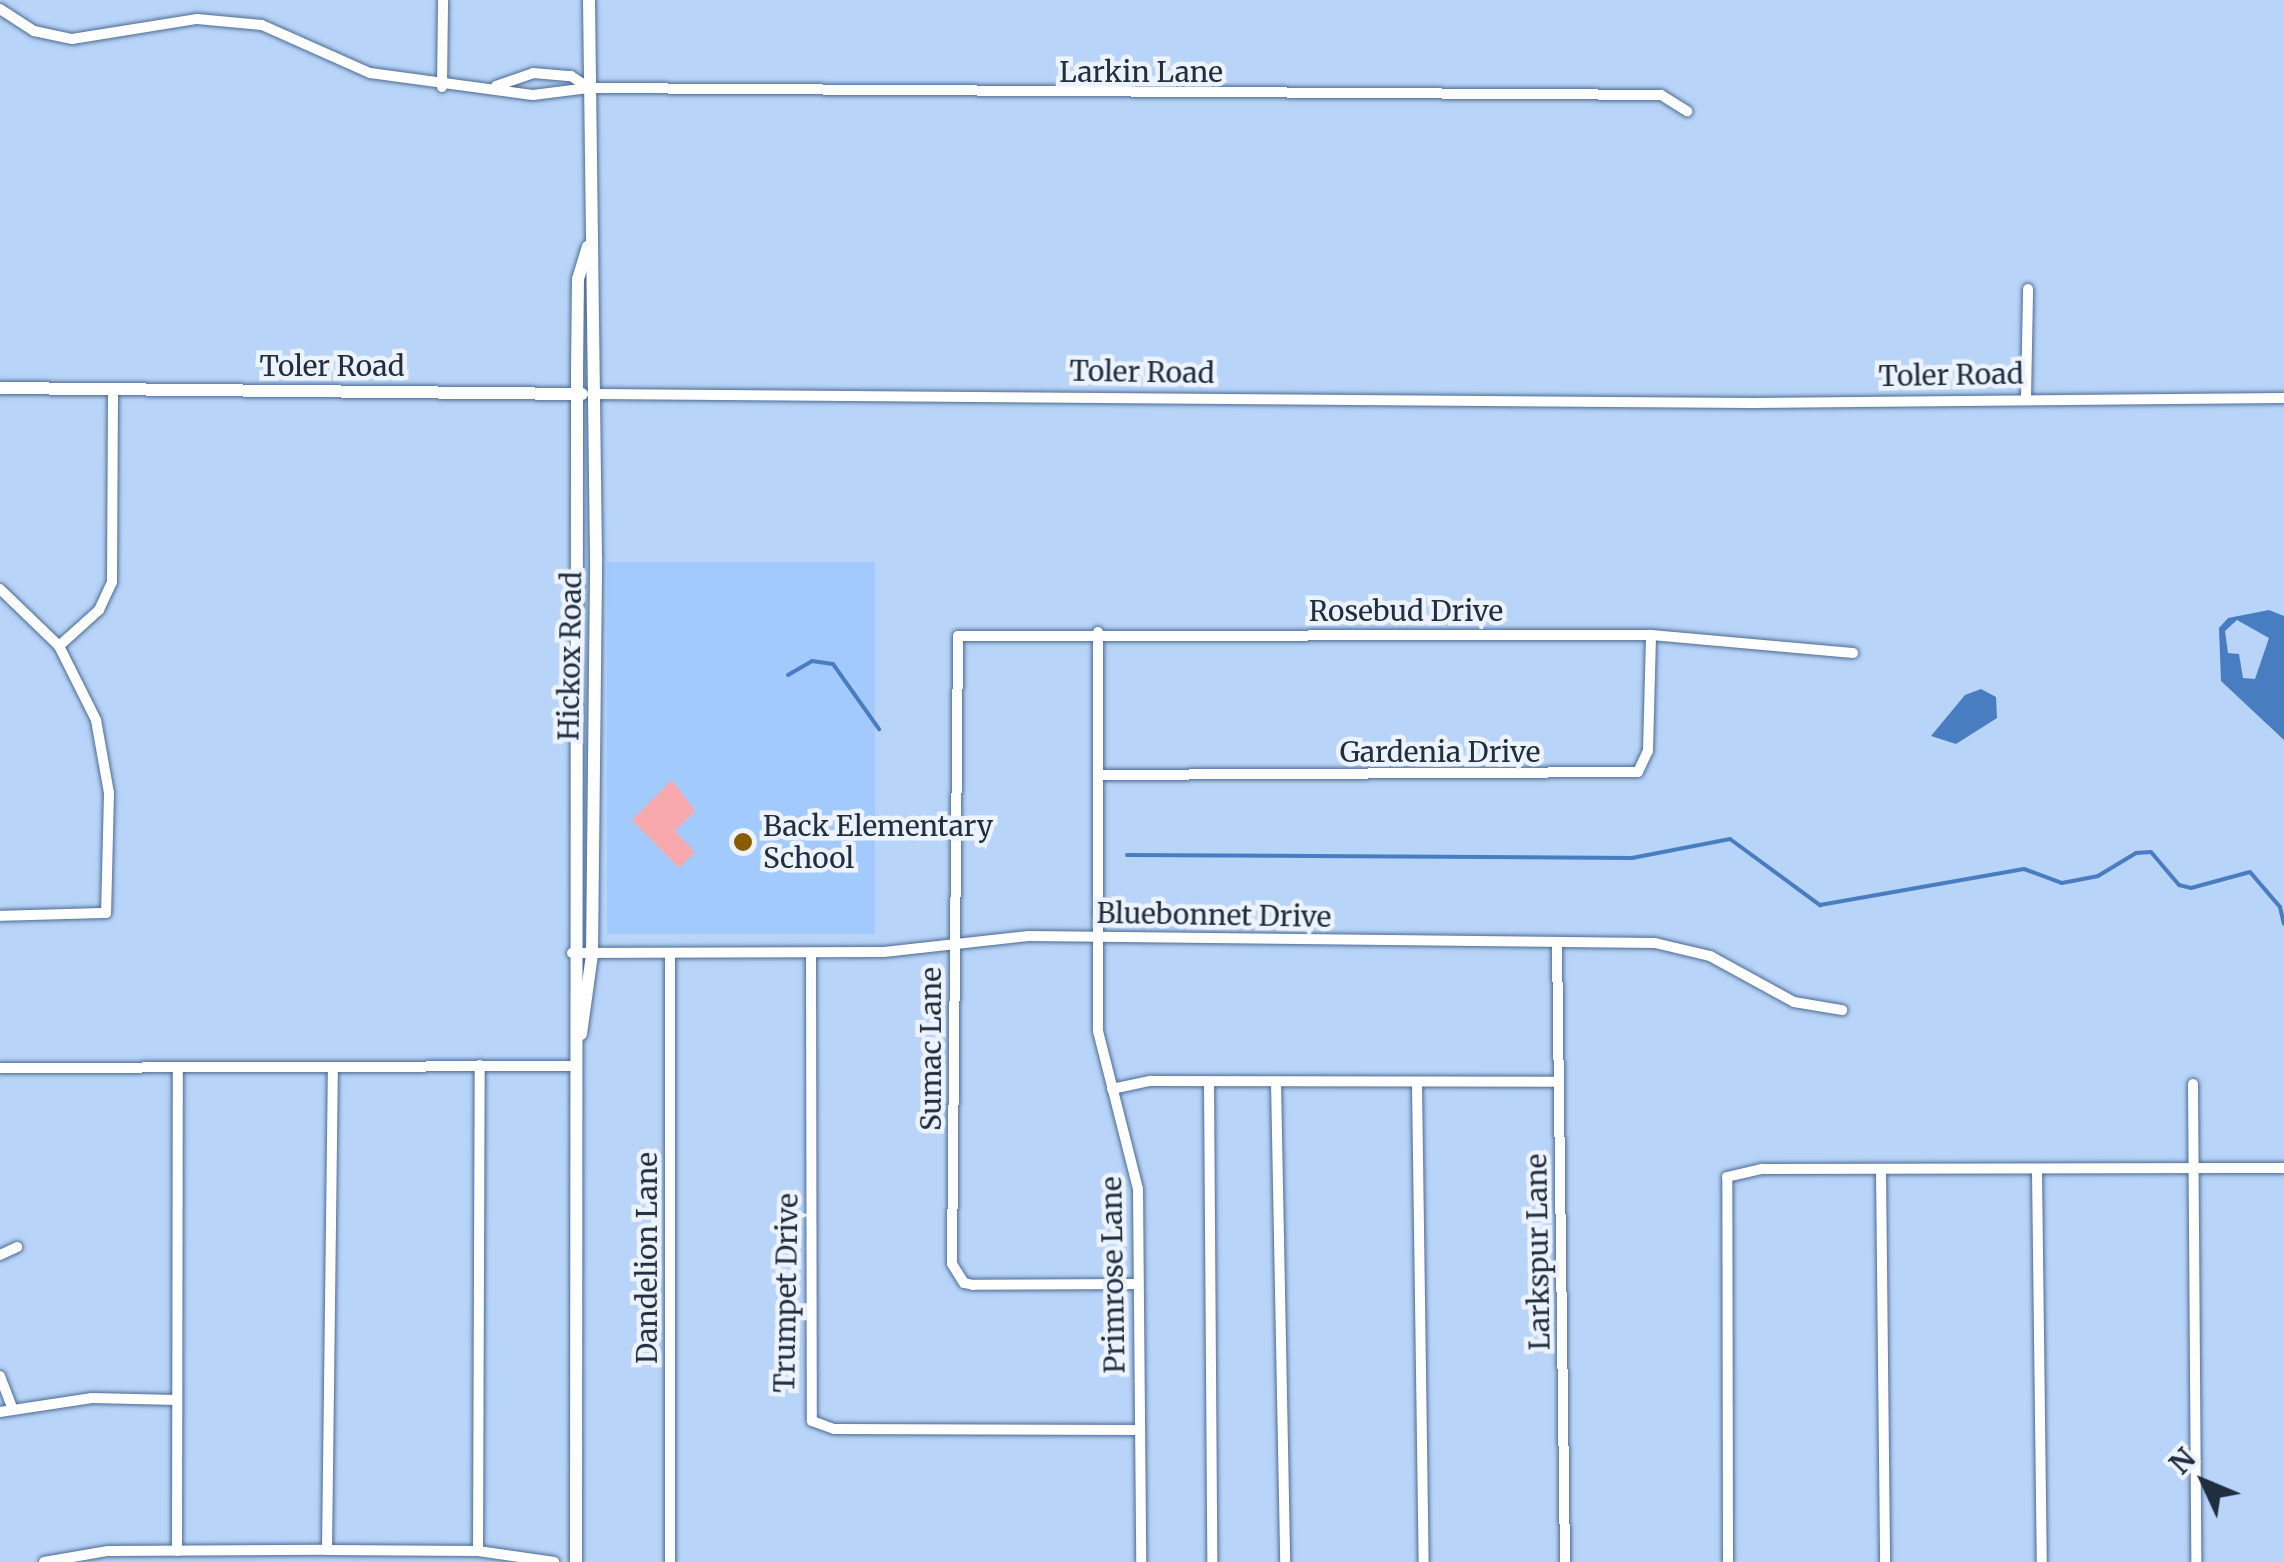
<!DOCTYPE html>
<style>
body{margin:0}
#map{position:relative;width:2284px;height:1562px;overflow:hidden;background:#b8d4f8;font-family:Merriweather,serif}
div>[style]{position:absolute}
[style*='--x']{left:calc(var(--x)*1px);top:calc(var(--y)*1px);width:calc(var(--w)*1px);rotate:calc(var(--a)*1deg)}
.built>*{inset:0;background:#a3cafc;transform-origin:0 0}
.green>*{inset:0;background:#f7a9ae}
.water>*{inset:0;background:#497dc1}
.stream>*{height:4px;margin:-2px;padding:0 2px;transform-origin:2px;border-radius:2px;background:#497dc1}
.roads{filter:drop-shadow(0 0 2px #4c6b93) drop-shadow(0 0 2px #4c6b93)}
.minor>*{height:10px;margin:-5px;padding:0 5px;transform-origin:5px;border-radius:5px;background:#fff}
.tertiary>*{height:12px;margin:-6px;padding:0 6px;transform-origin:6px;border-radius:6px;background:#fff}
.dots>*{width:28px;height:28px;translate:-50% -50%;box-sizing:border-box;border:5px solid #ecf3fc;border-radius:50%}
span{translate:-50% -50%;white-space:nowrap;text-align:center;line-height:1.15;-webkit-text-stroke:9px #ecf3fc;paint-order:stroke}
.street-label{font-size:28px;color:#202e3f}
.poi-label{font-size:28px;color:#202e3f}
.left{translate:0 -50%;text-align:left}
.north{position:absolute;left:2154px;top:1432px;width:100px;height:100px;-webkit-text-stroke:8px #ecf3fc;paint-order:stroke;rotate:314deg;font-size:28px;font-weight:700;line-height:40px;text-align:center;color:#202e3f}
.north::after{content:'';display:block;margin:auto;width:35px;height:45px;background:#202e3f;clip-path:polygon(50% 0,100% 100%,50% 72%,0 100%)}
</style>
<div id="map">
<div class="built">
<i style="left:607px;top:562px;width:268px;height:372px"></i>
</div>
<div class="green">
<i style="clip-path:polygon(672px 780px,695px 811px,675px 831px,695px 852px,679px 868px,632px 820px)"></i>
</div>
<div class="water">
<i style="clip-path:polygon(evenodd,2269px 610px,2284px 616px,2284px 740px,2221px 681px,2219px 628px,2228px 618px,2269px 610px,2237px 620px,2269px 638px,2255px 679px,2243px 678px,2239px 654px,2228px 653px,2225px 631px,2237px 620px)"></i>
<i style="clip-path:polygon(1981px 689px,1996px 697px,1997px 718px,1956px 744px,1931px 736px,1965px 695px)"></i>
</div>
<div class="stream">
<i style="--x:788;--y:675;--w:28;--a:-30"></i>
<i style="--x:812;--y:661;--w:21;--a:8"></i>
<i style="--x:833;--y:664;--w:80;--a:54.7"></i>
<i style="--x:1127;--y:855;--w:505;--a:0.34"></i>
<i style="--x:1632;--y:858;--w:100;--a:-11"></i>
<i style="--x:1730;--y:839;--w:112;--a:36.3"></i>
<i style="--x:1820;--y:905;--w:207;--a:-10"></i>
<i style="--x:2024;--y:869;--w:40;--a:20.2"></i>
<i style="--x:2062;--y:883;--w:37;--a:-11"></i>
<i style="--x:2098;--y:876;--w:44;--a:-31.2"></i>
<i style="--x:2136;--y:853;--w:15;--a:-4"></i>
<i style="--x:2151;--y:852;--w:43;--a:49.7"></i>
<i style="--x:2179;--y:885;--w:12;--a:14"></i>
<i style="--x:2191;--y:888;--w:61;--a:-15.2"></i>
<i style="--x:2250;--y:872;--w:46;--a:49.4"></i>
<i style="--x:2280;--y:907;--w:17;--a:77"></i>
</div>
<div class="roads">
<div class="minor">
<i style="--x:0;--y:9;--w:40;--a:32.9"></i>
<i style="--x:34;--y:31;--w:39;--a:12"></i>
<i style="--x:72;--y:39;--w:127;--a:-9.1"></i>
<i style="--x:197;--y:19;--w:65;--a:5.3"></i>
<i style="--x:262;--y:25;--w:118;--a:24"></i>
<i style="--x:370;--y:73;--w:164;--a:7.7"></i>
<i style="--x:533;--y:95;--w:56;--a:-7.1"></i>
<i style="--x:589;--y:88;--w:1072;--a:0.37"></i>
<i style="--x:1661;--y:95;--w:31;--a:32"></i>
<i style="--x:496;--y:86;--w:39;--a:-19"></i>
<i style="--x:533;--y:73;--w:38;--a:5"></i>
<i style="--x:571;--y:76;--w:22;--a:34"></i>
<i style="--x:442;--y:87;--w:87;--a:-89.3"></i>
<i style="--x:595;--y:394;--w:1158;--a:0.45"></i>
<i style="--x:1753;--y:403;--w:531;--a:-0.54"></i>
<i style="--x:2026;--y:398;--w:109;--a:-88.9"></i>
<i style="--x:0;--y:589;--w:82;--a:44"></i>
<i style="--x:59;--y:646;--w:83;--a:63.4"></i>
<i style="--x:96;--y:720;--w:74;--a:79.9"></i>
<i style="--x:109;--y:793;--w:120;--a:91.4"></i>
<i style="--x:106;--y:913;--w:106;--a:178.4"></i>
<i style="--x:1098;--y:632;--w:399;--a:90"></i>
<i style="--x:1098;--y:1031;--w:163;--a:75.8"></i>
<i style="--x:1138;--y:1189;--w:373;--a:89.5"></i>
<i style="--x:59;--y:646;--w:54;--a:-42"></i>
<i style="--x:99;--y:610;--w:31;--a:-65"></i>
<i style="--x:112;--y:582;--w:192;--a:-89.7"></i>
<i style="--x:1101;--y:775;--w:537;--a:-0.32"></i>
<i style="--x:1638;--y:772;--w:23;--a:-65"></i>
<i style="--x:1648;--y:751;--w:116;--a:-88.5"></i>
<i style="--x:1557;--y:942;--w:620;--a:89.26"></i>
<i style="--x:572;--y:953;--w:312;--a:-0.2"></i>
<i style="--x:884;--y:952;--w:145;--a:-6.3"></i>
<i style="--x:1028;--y:936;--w:627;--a:0.64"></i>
<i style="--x:1655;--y:943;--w:57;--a:13.3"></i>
<i style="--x:1710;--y:956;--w:96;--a:28.7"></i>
<i style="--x:1794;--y:1002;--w:49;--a:9.5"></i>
<i style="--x:811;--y:955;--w:466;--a:89.9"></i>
<i style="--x:812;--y:1421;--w:23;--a:20"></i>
<i style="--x:834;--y:1429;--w:305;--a:0.2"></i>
<i style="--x:0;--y:1068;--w:577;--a:-0.2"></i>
<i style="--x:1209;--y:1082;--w:480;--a:89.6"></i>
<i style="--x:1276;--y:1082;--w:480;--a:88.9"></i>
<i style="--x:2193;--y:1084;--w:478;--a:89.6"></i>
<i style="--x:1417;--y:1085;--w:477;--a:89.2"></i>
<i style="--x:1112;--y:1089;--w:40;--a:-12"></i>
<i style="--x:1151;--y:1081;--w:408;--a:0.1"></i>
<i style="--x:1881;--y:1170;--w:392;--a:89.4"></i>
<i style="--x:2037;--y:1171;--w:391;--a:89.3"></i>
<i style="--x:0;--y:1255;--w:19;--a:-25"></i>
<i style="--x:1138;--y:1284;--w:165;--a:179.7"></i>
<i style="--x:973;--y:1285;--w:9;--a:-167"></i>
<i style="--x:964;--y:1283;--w:22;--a:-122"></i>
<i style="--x:952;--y:1264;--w:628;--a:-89.45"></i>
<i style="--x:958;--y:636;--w:693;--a:-0.08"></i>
<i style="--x:1651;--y:635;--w:203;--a:5.1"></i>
<i style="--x:0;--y:1376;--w:34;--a:69"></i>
<i style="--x:0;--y:1412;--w:93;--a:-8.7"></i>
<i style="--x:92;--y:1398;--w:85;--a:1.3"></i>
<i style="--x:327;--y:1550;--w:480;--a:-89.3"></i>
<i style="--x:177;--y:1551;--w:479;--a:-89.9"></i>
<i style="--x:478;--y:1551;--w:486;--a:-89.8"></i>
<i style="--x:44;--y:1562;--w:65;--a:-9.8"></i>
<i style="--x:108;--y:1551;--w:219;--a:-0.3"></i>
<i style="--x:327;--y:1550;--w:151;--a:0.4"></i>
<i style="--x:478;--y:1551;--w:77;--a:8.2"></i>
<i style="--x:670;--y:1562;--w:608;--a:-90"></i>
<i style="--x:1728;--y:1562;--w:385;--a:-90.1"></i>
<i style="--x:1727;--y:1177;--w:37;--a:-13"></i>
<i style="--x:1763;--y:1169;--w:521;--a:-0.11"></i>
</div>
<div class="tertiary">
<i style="--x:0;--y:388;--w:582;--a:0.59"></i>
<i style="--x:581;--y:1034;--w:80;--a:-82.1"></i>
<i style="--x:592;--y:955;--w:398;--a:-89.4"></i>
<i style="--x:596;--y:557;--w:557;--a:-90.72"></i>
<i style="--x:576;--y:1562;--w:1191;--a:-89.95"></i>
<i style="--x:577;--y:371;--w:92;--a:-89.4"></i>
<i style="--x:578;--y:279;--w:34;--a:-73"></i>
</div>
</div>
<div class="dots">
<i style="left:743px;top:842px;background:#8a5c00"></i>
</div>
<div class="street-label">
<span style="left:1141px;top:72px">Larkin Lane</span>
<span style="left:332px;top:366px">Toler Road</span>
<span style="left:1142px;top:372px;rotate:1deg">Toler Road</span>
<span style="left:1951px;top:375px;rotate:-1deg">Toler Road</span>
<span style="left:1406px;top:611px">Rosebud Drive</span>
<span style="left:570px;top:656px;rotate:-89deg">Hickox Road</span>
<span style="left:1440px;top:752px">Gardenia Drive</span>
<span style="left:1214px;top:915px;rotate:1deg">Bluebonnet Drive</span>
<span style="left:931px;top:1049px;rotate:-90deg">Sumac Lane</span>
<span style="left:1538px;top:1252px;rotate:-91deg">Larkspur Lane</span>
<span style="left:647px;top:1258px;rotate:-90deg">Dandelion Lane</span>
<span style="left:1113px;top:1275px;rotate:-91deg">Primrose Lane</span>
<span style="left:786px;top:1293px;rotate:-89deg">Trumpet Drive</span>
</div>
<div class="poi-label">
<span class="left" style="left:763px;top:842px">Back Elementary<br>School</span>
</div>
<div class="north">N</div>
</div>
